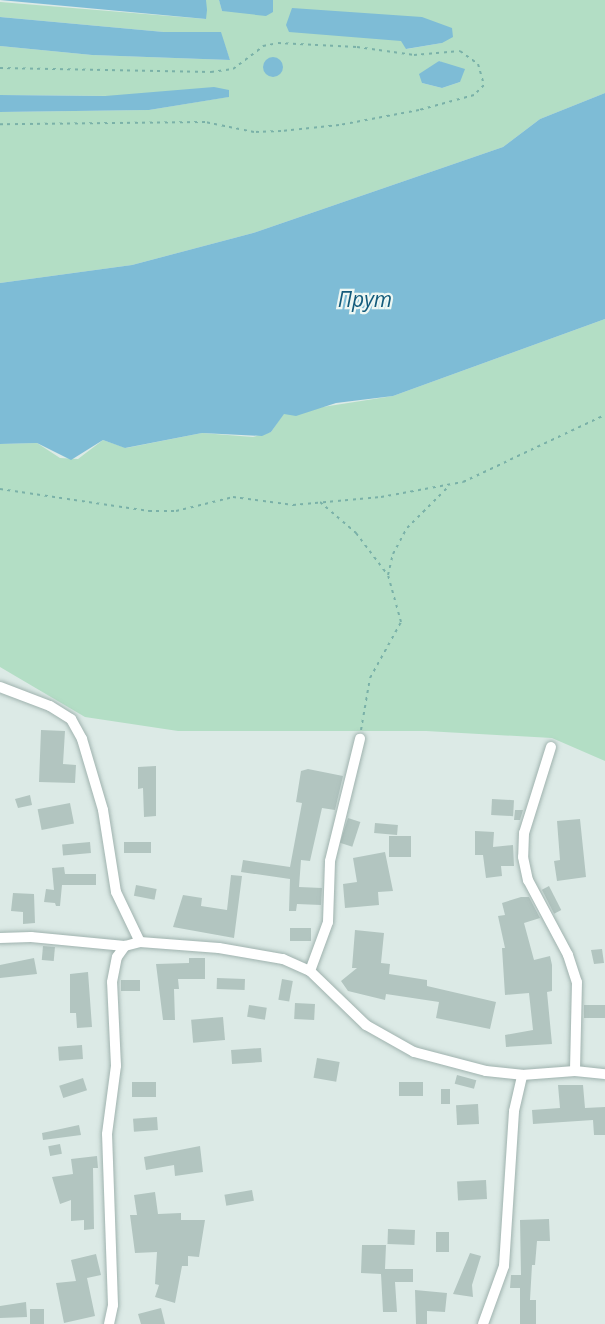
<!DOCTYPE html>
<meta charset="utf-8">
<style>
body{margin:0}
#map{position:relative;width:605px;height:1324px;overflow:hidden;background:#dceae6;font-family:"Open Sans",sans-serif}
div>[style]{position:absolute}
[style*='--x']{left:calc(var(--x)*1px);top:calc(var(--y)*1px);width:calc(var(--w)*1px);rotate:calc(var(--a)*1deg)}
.green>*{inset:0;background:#b3dec5}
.water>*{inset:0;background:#7ebcd6}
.round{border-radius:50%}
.building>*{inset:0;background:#b2c5c0;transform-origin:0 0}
.path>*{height:2px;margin-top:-1px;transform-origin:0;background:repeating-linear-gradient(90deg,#7ab1a8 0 3px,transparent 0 7.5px)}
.roads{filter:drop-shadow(0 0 2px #9fb2ae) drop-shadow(0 0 2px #9fb2ae)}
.street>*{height:10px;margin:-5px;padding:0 5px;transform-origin:5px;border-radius:5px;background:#fff}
span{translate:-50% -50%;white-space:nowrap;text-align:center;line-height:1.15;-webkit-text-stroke:4.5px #edf7f3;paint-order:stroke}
.water-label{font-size:21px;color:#135b7b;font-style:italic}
</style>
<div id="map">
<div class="green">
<i style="clip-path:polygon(evenodd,206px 0,219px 0,222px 11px,273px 12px,273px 0,605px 0,605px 93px,540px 119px,503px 147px,253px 233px,132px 265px,0 283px,0 112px,149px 110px,228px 97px,0 95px,0 46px,92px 55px,230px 60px,220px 32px,164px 32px,0 17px,0 2px,206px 19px,206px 0,402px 41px,442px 43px,407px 49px,402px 41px,206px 0,439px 61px,455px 68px,460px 82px,442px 88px,422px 83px,439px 61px)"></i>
<i style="clip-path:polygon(605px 319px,605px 761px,552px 738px,426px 731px,178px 731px,85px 717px,0 667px,0 444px,37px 443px,60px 458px,78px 459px,103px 440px,126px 448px,202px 433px,253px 437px,271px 432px,284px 413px,393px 396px)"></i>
</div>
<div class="water">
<i style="clip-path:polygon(0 0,206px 0,207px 10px,206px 19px)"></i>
<i style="clip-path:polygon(219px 0,273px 0,273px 12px,266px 16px,222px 11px)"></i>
<i style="clip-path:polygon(292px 8px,422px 17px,452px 28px,453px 37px,442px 43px,406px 49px,401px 41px,289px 32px,286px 25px)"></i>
<i style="clip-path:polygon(0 17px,164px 32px,221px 32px,230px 60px,92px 55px,0 46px)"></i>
<i class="round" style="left:263px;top:57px;width:20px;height:20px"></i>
<i style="clip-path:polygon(439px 61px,465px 69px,460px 82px,442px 88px,422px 83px,419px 74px)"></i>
<i style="clip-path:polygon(214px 87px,229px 90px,229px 97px,149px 110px,0 112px,0 95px,105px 96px)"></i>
<i style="clip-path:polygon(605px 93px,605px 319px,393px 396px,336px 403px,296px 416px,284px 414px,271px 432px,262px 436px,202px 433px,125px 448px,103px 440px,71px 460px,37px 443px,0 444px,0 283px,132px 265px,253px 233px,503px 147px,540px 119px)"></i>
</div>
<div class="building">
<i style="clip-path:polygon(41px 730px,65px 731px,63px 764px,76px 765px,75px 783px,39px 782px)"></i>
<i style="clip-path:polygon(156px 766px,156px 816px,144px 817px,143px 788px,138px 789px,138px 767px)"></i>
<i style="clip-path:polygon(308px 769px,343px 776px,335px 810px,322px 808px,310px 861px,301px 860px,299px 887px,322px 888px,321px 905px,297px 904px,296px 911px,289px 911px,290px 879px,241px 872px,243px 860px,290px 867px,302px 803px,296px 802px,301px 771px)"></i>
<i style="clip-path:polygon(30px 795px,32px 805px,18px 808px,15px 799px)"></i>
<i style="left:492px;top:799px;width:22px;height:16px;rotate:3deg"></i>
<i style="left:70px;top:803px;width:21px;height:33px;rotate:79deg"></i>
<i style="clip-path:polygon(515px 810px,523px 810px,520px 820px,514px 820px)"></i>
<i style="left:348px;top:818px;width:13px;height:26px;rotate:18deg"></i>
<i style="clip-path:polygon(580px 819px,586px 877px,557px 881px,554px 861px,560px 860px,557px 821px)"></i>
<i style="left:375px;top:823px;width:23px;height:10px;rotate:5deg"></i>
<i style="clip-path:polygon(475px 831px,494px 832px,493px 847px,513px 845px,514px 866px,501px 866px,502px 876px,486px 878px,483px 855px,475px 855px)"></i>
<i style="left:411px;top:836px;width:21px;height:22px;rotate:90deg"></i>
<i style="left:90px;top:842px;width:11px;height:28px;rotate:85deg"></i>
<i style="left:124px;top:842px;width:27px;height:11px"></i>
<i style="clip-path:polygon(385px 852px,393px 891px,378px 892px,379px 905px,345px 908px,343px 884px,357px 882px,353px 858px)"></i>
<i style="clip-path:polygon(64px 867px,65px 874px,96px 874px,96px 885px,62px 885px,60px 906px,56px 906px,55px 903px,44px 902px,46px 889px,54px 890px,52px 868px)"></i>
<i style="clip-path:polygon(231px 875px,242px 876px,234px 938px,173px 927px,183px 895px,202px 898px,201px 906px,227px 910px)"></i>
<i style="left:136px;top:885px;width:21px;height:11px;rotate:11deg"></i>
<i style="left:549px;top:886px;width:27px;height:8px;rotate:63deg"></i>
<i style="clip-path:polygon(13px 893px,34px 894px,35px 923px,23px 924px,23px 912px,11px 911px)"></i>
<i style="clip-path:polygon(521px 897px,529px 897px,540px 918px,524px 923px,534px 960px,550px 956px,552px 965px,552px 991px,547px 992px,552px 1044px,506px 1047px,505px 1035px,533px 1030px,529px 993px,505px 995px,502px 948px,505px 948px,498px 916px,505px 915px,502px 903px)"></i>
<i style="left:290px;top:928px;width:21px;height:13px"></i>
<i style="clip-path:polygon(355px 930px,384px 933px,381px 963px,390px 964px,389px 974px,427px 980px,427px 986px,496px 1002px,490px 1029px,436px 1018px,439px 1002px,386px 994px,385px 1000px,348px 991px,341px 981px,357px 968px,352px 968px)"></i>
<i style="left:43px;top:946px;width:12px;height:14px;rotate:5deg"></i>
<i style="clip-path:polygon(602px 949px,604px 963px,594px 964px,591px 950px)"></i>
<i style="clip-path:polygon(34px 958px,37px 974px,0 978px,0 965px)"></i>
<i style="clip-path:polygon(189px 958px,205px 958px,205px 979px,178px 979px,179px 989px,174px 989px,175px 1020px,163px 1020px,156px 964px,189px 963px)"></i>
<i style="clip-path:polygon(88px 972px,92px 1027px,77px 1028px,76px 1013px,70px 1013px,70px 974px)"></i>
<i style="left:217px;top:978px;width:28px;height:11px;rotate:2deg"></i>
<i style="left:282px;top:979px;width:11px;height:21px;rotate:10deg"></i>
<i style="left:121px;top:980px;width:19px;height:11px"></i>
<i style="left:295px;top:1003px;width:20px;height:16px;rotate:3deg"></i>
<i style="left:249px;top:1005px;width:18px;height:12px;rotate:9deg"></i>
<i style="left:605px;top:1005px;width:13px;height:21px;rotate:90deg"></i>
<i style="left:223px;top:1017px;width:23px;height:32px;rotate:85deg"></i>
<i style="left:82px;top:1045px;width:14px;height:24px;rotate:86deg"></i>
<i style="left:261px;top:1048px;width:14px;height:30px;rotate:86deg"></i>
<i style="left:317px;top:1058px;width:23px;height:20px;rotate:10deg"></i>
<i style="left:457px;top:1075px;width:20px;height:9px;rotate:15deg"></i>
<i style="left:83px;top:1078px;width:13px;height:25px;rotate:72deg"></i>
<i style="left:156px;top:1082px;width:15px;height:24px;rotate:90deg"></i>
<i style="left:423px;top:1082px;width:14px;height:24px;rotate:90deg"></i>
<i style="clip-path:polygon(558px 1085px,583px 1085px,585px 1108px,605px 1107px,605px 1135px,594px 1135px,593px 1120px,533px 1124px,532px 1110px,560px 1108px)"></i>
<i style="left:441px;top:1089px;width:9px;height:15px"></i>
<i style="left:478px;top:1104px;width:20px;height:22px;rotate:87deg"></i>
<i style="left:157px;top:1117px;width:13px;height:24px;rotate:86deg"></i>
<i style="clip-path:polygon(79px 1125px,81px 1135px,43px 1140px,42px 1133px)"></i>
<i style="left:60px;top:1144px;width:10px;height:12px;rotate:79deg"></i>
<i style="clip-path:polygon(200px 1146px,203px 1172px,175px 1176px,174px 1165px,146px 1170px,144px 1157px)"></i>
<i style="clip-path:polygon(97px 1156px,98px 1168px,93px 1168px,94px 1229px,84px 1230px,84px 1220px,71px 1221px,71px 1200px,60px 1204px,52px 1177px,73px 1174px,71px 1159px)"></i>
<i style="left:486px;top:1180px;width:19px;height:29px;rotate:87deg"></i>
<i style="left:252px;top:1190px;width:11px;height:28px;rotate:80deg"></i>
<i style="clip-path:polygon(155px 1192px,158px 1214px,181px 1213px,181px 1220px,205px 1220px,199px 1257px,188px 1256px,188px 1266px,182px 1266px,175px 1303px,155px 1297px,159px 1285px,155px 1284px,157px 1252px,135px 1253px,130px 1215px,137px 1215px,134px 1195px)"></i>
<i style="clip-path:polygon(549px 1219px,550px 1241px,537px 1241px,535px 1265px,532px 1265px,530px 1300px,536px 1300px,536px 1324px,520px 1324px,520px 1288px,510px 1288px,511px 1275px,521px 1275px,520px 1220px)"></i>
<i style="left:388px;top:1229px;width:27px;height:15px;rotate:2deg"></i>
<i style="left:436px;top:1232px;width:13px;height:20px"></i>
<i style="clip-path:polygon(362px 1245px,386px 1245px,385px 1269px,413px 1269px,413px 1282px,395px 1282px,397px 1312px,383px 1312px,381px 1274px,361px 1273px)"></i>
<i style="clip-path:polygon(470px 1253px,481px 1256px,472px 1285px,473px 1297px,453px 1294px)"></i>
<i style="clip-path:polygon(96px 1254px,101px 1275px,87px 1278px,95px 1316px,64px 1323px,56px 1283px,76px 1281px,71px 1260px)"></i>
<i style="clip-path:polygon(415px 1290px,447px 1293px,445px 1312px,427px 1311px,427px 1324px,416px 1324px)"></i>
<i style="clip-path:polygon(26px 1302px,27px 1317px,0 1318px,0 1306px)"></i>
<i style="clip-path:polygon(161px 1308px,165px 1324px,141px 1324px,138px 1314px)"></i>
<i style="left:30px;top:1309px;width:14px;height:15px"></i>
</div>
<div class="path">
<i style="--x:0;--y:68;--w:211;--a:1.1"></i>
<i style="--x:211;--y:72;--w:22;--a:-8"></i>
<i style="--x:233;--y:69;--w:38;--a:-37"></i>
<i style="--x:263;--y:46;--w:15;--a:-11"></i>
<i style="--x:278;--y:43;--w:79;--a:2.9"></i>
<i style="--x:357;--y:47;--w:58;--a:8"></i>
<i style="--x:414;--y:55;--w:46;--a:-5"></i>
<i style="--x:460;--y:51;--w:22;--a:36"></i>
<i style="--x:478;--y:64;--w:22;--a:74"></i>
<i style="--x:484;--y:85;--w:14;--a:135"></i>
<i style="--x:474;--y:95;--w:57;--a:164.7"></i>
<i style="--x:419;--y:110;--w:81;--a:169.4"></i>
<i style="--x:339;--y:125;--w:58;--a:174.1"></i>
<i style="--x:281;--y:131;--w:27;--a:178"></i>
<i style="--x:254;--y:132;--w:50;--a:-168.5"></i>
<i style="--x:205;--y:122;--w:205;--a:179.4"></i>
<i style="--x:0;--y:489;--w:151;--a:8.4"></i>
<i style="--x:149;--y:511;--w:27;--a:0"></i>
<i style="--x:176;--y:511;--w:59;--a:-13.8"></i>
<i style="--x:233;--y:497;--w:61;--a:7.6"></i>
<i style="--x:293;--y:505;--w:88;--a:-5.2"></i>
<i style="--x:381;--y:497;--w:83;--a:-10.4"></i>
<i style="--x:463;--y:482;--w:157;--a:-25.3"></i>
<i style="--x:320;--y:502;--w:48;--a:40.7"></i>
<i style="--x:356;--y:533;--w:51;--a:52.9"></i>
<i style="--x:361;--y:730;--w:53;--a:-80.2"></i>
<i style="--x:370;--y:678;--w:64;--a:-61"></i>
<i style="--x:401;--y:622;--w:49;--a:-105.5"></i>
<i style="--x:388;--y:575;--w:22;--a:-77"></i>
<i style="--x:393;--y:554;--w:30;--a:-62"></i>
<i style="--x:407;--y:528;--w:58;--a:-45"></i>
</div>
<div class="roads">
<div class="street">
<i style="--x:0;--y:687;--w:53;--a:20.8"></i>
<i style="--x:50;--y:706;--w:25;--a:32"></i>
<i style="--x:71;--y:719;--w:23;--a:61"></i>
<i style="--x:82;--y:739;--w:74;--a:73.5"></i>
<i style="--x:103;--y:810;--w:83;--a:81"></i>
<i style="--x:116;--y:892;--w:55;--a:64.4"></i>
<i style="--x:551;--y:747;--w:90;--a:107.4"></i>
<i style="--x:524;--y:833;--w:24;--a:92"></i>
<i style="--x:523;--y:857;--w:24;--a:78"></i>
<i style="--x:528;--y:880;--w:85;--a:61.9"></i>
<i style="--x:568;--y:955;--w:28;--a:72"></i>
<i style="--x:577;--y:982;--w:89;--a:91.3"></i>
<i style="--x:0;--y:938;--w:31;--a:-2"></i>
<i style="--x:31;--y:937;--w:94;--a:5.5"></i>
<i style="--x:125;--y:946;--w:16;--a:-15"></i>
<i style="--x:140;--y:942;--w:79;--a:4.3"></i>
<i style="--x:219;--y:948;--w:65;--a:9.8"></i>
<i style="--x:283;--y:959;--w:30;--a:24"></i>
<i style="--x:310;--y:971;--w:78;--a:44"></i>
<i style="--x:366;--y:1025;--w:55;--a:29.4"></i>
<i style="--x:414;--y:1052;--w:74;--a:14.8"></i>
<i style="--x:486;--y:1071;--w:36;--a:6"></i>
<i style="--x:522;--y:1075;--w:53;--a:-4.3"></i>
<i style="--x:575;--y:1071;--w:30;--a:6"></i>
<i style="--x:310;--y:971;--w:52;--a:-69.8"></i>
<i style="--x:328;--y:922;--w:61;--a:-88.1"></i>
<i style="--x:330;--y:861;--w:126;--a:-76.2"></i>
<i style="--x:109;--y:1324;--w:19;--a:-78"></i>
<i style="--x:113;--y:1305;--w:171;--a:-92"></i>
<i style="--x:107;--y:1134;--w:69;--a:-82.5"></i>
<i style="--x:116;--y:1066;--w:84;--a:-92.7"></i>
<i style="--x:112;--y:982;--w:25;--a:-79"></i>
<i style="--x:117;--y:957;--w:14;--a:-54"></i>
<i style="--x:483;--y:1324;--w:62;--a:-70.1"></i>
<i style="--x:504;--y:1266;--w:155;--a:-86.3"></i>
<i style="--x:514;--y:1111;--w:37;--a:-77"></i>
</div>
</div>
<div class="water-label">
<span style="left:365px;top:299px">Прут</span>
</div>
</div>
